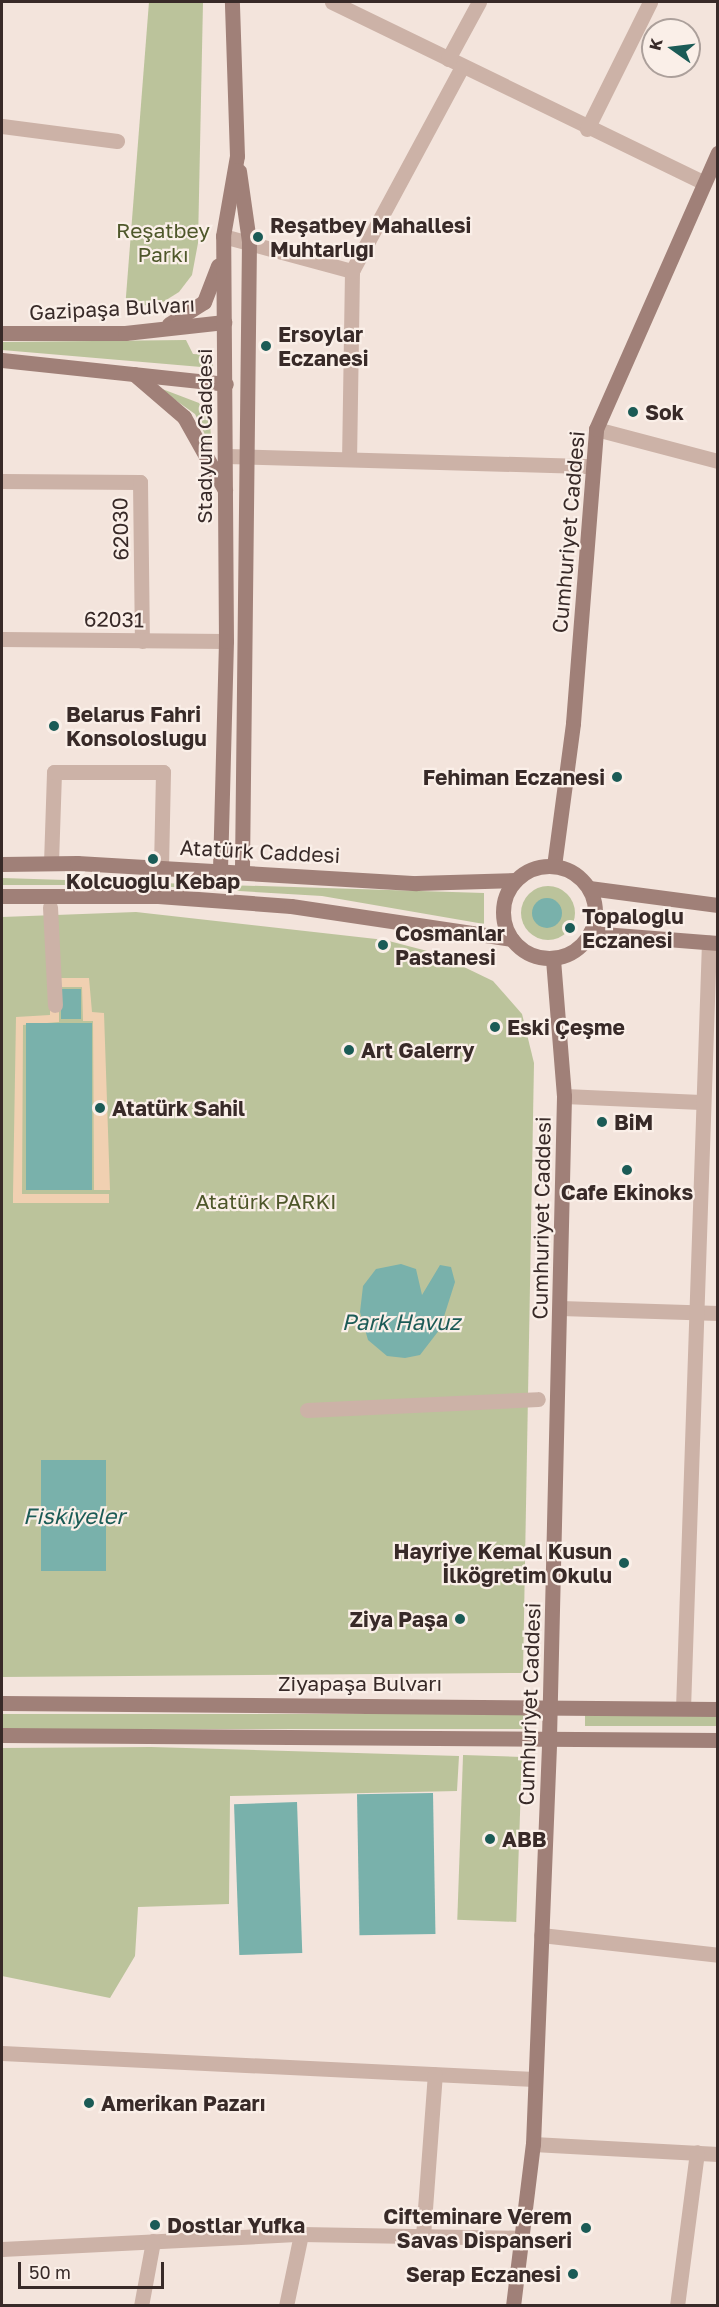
<!DOCTYPE html>
<meta charset="utf-8">
<style>
body{margin:0}
#map{position:relative;width:719px;height:2307px;overflow:hidden;background:#f3e4dc;font-family:"Golos Text",sans-serif}
div>[style]{position:absolute}
[style*='--x']{left:calc(var(--x)*1px);top:calc(var(--y)*1px);width:calc(var(--w)*1px);rotate:calc(var(--a)*1deg)}
.green>*{inset:0;background:#bbc39b;transform-origin:0 0}
.round{border-radius:50%}
.sand>*{inset:0;background:#f0d0b1;transform-origin:0 0}
.water>*{inset:0;background:#79b1ab;transform-origin:0 0}
.pedestrian>*{height:15px;margin:-7.5px;padding:0 7.5px;transform-origin:7.5px;border-radius:7.5px;background:#ccb2a7}
.minor>*{height:15px;margin:-7.5px;padding:0 7.5px;transform-origin:7.5px;border-radius:7.5px;background:#ccb2a7}
.secondary>*{height:15px;margin:-7.5px;padding:0 7.5px;transform-origin:7.5px;border-radius:7.5px;background:#a08078}
.secondary>.ring{margin:-7.5px;padding:0;box-sizing:content-box;background:none;border:15px solid #a08078;border-radius:50%}
.dots>*{width:16px;height:16px;translate:-50% -50%;box-sizing:border-box;border:3px solid #faefe8;border-radius:50%}
span{translate:-50% -50%;white-space:nowrap;text-align:center;line-height:1.15;-webkit-text-stroke:4.5px #faefe8;paint-order:stroke}
.poi-label{font-size:21px;color:#382a28;font-weight:700}
.left{translate:0 -50%;text-align:left}
.right{translate:-100% -50%;text-align:right}
.park-label{font-size:21px;color:#4e572a}
.street-label{font-size:21px;color:#382a28}
.water-label{font-size:22px;color:#1b5b56;font-style:italic}
.frame{position:absolute;inset:0;border:3px solid #382a28;pointer-events:none}
.north{position:absolute;left:641px;top:18px;width:60px;height:60px;box-sizing:border-box;background:#faefe8;border:2px solid #aca09b;border-radius:50%;rotate:284deg;font-size:16px;font-weight:700;line-height:24px;text-align:center;color:#382a28}
.north::after{content:'';display:block;margin:auto;width:21px;height:27px;background:#1b5b56;clip-path:polygon(50% 0,100% 100%,50% 72%,0 100%)}
.scale{position:absolute;left:18px;top:2262px;width:146px;height:27px;box-sizing:border-box;border:3px solid #382a28;border-top:0;padding-left:8px;font-size:18px;line-height:21px;white-space:nowrap;color:#382a28;-webkit-text-stroke:4px #faefe8;paint-order:stroke}
</style>
<div id="map">
<div class="green">
<i style="clip-path:polygon(149px 2px,203px 2px,198px 243px,192px 275px,179px 292px,163px 302px,125px 309px)"></i>
<i style="clip-path:polygon(186px 340px,193px 354px,212px 355px,213px 368px,2px 350px,2px 342px)"></i>
<i style="clip-path:polygon(157px 387px,199px 403px,210px 424px,212px 449px,195px 414px)"></i>
<i style="clip-path:polygon(2px 878px,484px 893px,484px 924px,322px 896px,138px 885px,2px 885px)"></i>
<i class="round" style="left:521px;top:886px;width:54px;height:54px"></i>
<i style="clip-path:polygon(136px 912px,385px 940px,435px 953px,493px 981px,522px 1014px,534px 1063px,523px 1673px,2px 1677px,2px 917px)"></i>
<i style="left:2px;top:1714px;width:523px;height:15px"></i>
<i style="left:717px;top:1715px;width:11px;height:132px;rotate:90deg"></i>
<i style="clip-path:polygon(151px 1747px,459px 1756px,457px 1791px,230px 1796px,229px 1904px,138px 1907px,135px 1956px,110px 1998px,2px 1976px,2px 1748px)"></i>
<i style="left:522px;top:1757px;width:165px;height:59px;rotate:92deg"></i>
</div>
<div class="sand">
<i style="clip-path:polygon(50px 978px,89px 978px,92px 1012px,104px 1013px,110px 1190px,94px 1190px,93px 1021px,83px 1021px,82px 987px,59px 987px,59px 1022px,23px 1025px,22px 1194px,13px 1194px,16px 1017px,50px 1015px)"></i>
<i style="left:109px;top:1194px;width:9px;height:96px;rotate:90deg"></i>
</div>
<div class="water">
<i class="round" style="left:532px;top:898px;width:30px;height:30px"></i>
<i style="left:61px;top:989px;width:20px;height:30px"></i>
<i style="left:92px;top:1023px;width:167px;height:66px;rotate:90deg"></i>
<i style="clip-path:polygon(401px 1264px,416px 1269px,422px 1295px,440px 1265px,451px 1267px,455px 1282px,440px 1329px,420px 1355px,405px 1358px,387px 1356px,368px 1340px,360px 1312px,363px 1286px,376px 1269px)"></i>
<i style="left:41px;top:1460px;width:65px;height:111px"></i>
<i style="left:433px;top:1793px;width:141px;height:76px;rotate:89deg"></i>
<i style="left:297px;top:1802px;width:151px;height:63px;rotate:88deg"></i>
</div>
<div class="pedestrian">
<i style="--x:50;--y:907;--w:98;--a:87.1"></i>
<i style="--x:307;--y:1410;--w:231;--a:-2.7"></i>
</div>
<div class="minor">
<i style="--x:332;--y:2;--w:412;--a:25.9"></i>
<i style="--x:448;--y:59;--w:65;--a:-61.5"></i>
<i style="--x:2;--y:126;--w:116;--a:7.4"></i>
<i style="--x:587;--y:129;--w:142;--a:-63.6"></i>
<i style="--x:223;--y:236;--w:134;--a:15.2"></i>
<i style="--x:352;--y:271;--w:188;--a:90.9"></i>
<i style="--x:352;--y:271;--w:232;--a:-61.7"></i>
<i style="--x:596;--y:429;--w:126;--a:14.7"></i>
<i style="--x:226;--y:456;--w:367;--a:1.6"></i>
<i style="--x:2;--y:481;--w:138;--a:0.4"></i>
<i style="--x:140;--y:482;--w:159;--a:89.3"></i>
<i style="--x:2;--y:639;--w:224;--a:0.5"></i>
<i style="--x:51;--y:863;--w:91;--a:-88.1"></i>
<i style="--x:54;--y:772;--w:109;--a:0"></i>
<i style="--x:163;--y:772;--w:95;--a:91.2"></i>
<i style="--x:564;--y:1096;--w:137;--a:2.5"></i>
<i style="--x:560;--y:1308;--w:158;--a:1.8"></i>
<i style="--x:683;--y:1709;--w:767;--a:-88.06"></i>
<i style="--x:541;--y:1935;--w:178;--a:6.4"></i>
<i style="--x:2;--y:2053;--w:533;--a:2.8"></i>
<i style="--x:533;--y:2144;--w:185;--a:3.1"></i>
<i style="--x:423;--y:2236;--w:162;--a:-85.8"></i>
<i style="--x:2;--y:2249;--w:299;--a:-2.9"></i>
<i style="--x:301;--y:2234;--w:223;--a:1"></i>
<i style="--x:141;--y:2306;--w:66;--a:-79.5"></i>
<i style="--x:286;--y:2306;--w:74;--a:-78.2"></i>
<i style="--x:677;--y:2306;--w:155;--a:-82.6"></i>
</div>
<div class="secondary">
<i style="--x:239;--y:171;--w:71;--a:81.9"></i>
<i style="--x:249;--y:241;--w:631;--a:90.64"></i>
<i style="--x:169;--y:324;--w:41;--a:-32.2"></i>
<i style="--x:204;--y:302;--w:39;--a:-69"></i>
<i style="--x:2;--y:333;--w:123;--a:0"></i>
<i style="--x:125;--y:333;--w:100;--a:-6.3"></i>
<i style="--x:2;--y:360;--w:225;--a:6.1"></i>
<i style="--x:134;--y:374;--w:66;--a:40.7"></i>
<i style="--x:184;--y:417;--w:84;--a:60.7"></i>
<i style="--x:2;--y:864;--w:75;--a:-0.8"></i>
<i style="--x:77;--y:863;--w:340;--a:3.4"></i>
<i style="--x:416;--y:883;--w:100;--a:-1.7"></i>
<i style="--x:554;--y:866;--w:144;--a:-82.4"></i>
<i style="--x:573;--y:723;--w:295;--a:-85.5"></i>
<i style="--x:596;--y:429;--w:302;--a:-66.2"></i>
<i class="ring" style="left:503px;top:866px;width:77px;height:77px"></i>
<i style="--x:220;--y:870;--w:229;--a:-88.5"></i>
<i style="--x:226;--y:641;--w:405;--a:-90.4"></i>
<i style="--x:223;--y:236;--w:81;--a:-80.1"></i>
<i style="--x:237;--y:156;--w:154;--a:-91.9"></i>
<i style="--x:589;--y:888;--w:130;--a:7.5"></i>
<i style="--x:2;--y:896;--w:156;--a:0"></i>
<i style="--x:158;--y:896;--w:133;--a:4.3"></i>
<i style="--x:291;--y:906;--w:223;--a:8.5"></i>
<i style="--x:590;--y:933;--w:128;--a:4.5"></i>
<i style="--x:2;--y:1703;--w:716;--a:0.48"></i>
<i style="--x:2;--y:1735;--w:716;--a:0.4"></i>
<i style="--x:513;--y:2306;--w:163;--a:-83"></i>
<i style="--x:533;--y:2144;--w:406;--a:-87.7"></i>
<i style="--x:549;--y:1738;--w:642;--a:-88.66"></i>
<i style="--x:564;--y:1096;--w:138;--a:-94.6"></i>
</div>
<div class="dots">
<i style="left:258px;top:237px;background:#1b5b56"></i>
<i style="left:266px;top:346px;background:#1b5b56"></i>
<i style="left:633px;top:412px;background:#1b5b56"></i>
<i style="left:54px;top:726px;background:#1b5b56"></i>
<i style="left:617px;top:777px;background:#1b5b56"></i>
<i style="left:153px;top:859px;background:#1b5b56"></i>
<i style="left:570px;top:928px;background:#1b5b56"></i>
<i style="left:383px;top:945px;background:#1b5b56"></i>
<i style="left:495px;top:1027px;background:#1b5b56"></i>
<i style="left:349px;top:1050px;background:#1b5b56"></i>
<i style="left:100px;top:1108px;background:#1b5b56"></i>
<i style="left:602px;top:1122px;background:#1b5b56"></i>
<i style="left:627px;top:1170px;background:#1b5b56"></i>
<i style="left:624px;top:1563px;background:#1b5b56"></i>
<i style="left:460px;top:1619px;background:#1b5b56"></i>
<i style="left:490px;top:1839px;background:#1b5b56"></i>
<i style="left:89px;top:2103px;background:#1b5b56"></i>
<i style="left:155px;top:2225px;background:#1b5b56"></i>
<i style="left:586px;top:2228px;background:#1b5b56"></i>
<i style="left:573px;top:2274px;background:#1b5b56"></i>
</div>
<div class="poi-label">
<span class="left" style="left:270px;top:237px">Reşatbey Mahallesi<br>Muhtarlığı</span>
<span class="left" style="left:278px;top:346px">Ersoylar<br>Eczanesi</span>
<span class="left" style="left:645px;top:412px">Sok</span>
<span class="left" style="left:66px;top:726px">Belarus Fahri<br>Konsolosluğu</span>
<span class="right" style="left:605px;top:777px">Fehiman Eczanesi</span>
<span style="left:153px;top:881px">Kolcuoğlu Kebap</span>
<span class="left" style="left:582px;top:928px">Topaloglu<br>Eczanesi</span>
<span class="left" style="left:395px;top:945px">Cosmanlar<br>Pastanesi</span>
<span class="left" style="left:507px;top:1027px">Eski Çeşme</span>
<span class="left" style="left:361px;top:1050px">Art Galerry</span>
<span class="left" style="left:112px;top:1108px">Atatürk Sahil</span>
<span class="left" style="left:614px;top:1122px">BiM</span>
<span style="left:627px;top:1192px">Cafe Ekinoks</span>
<span class="right" style="left:612px;top:1563px">Hayriye Kemal Kusun<br>İlköğretim Okulu</span>
<span class="right" style="left:448px;top:1619px">Ziya Paşa</span>
<span class="left" style="left:502px;top:1839px">ABB</span>
<span class="left" style="left:101px;top:2103px">Amerikan Pazarı</span>
<span class="right" style="left:572px;top:2228px">Cifteminare Verem<br>Savas Dispanseri</span>
<span class="left" style="left:167px;top:2225px">Dostlar Yufka</span>
<span class="right" style="left:561px;top:2274px">Serap Eczanesi</span>
</div>
<div class="park-label">
<span style="left:163px;top:242px">Reşatbey<br>Parkı</span>
<span style="left:266px;top:1201px">Atatürk PARKI</span>
</div>
<div class="street-label">
<span style="left:112px;top:308px;rotate:-3deg">Gazipaşa Bulvarı</span>
<span style="left:204px;top:436px;rotate:-90deg">Stadyum Caddesi</span>
<span style="left:120px;top:529px;rotate:-91deg">62030</span>
<span style="left:568px;top:532px;rotate:-85deg">Cumhuriyet Caddesi</span>
<span style="left:114px;top:619px;rotate:1deg">62031</span>
<span style="left:260px;top:851px;rotate:3deg">Atatürk Caddesi</span>
<span style="left:541px;top:1218px;rotate:-89deg">Cumhuriyet Caddesi</span>
<span style="left:360px;top:1683px">Ziyapaşa Bulvarı</span>
<span style="left:529px;top:1704px;rotate:-88deg">Cumhuriyet Caddesi</span>
</div>
<div class="water-label">
<span style="left:401px;top:1322px">Park Havuz</span>
<span style="left:74px;top:1516px">Fiskiyeler</span>
</div>
<div class="frame"></div>
<div class="north">K</div>
<div class="scale">50 m</div>
</div>
